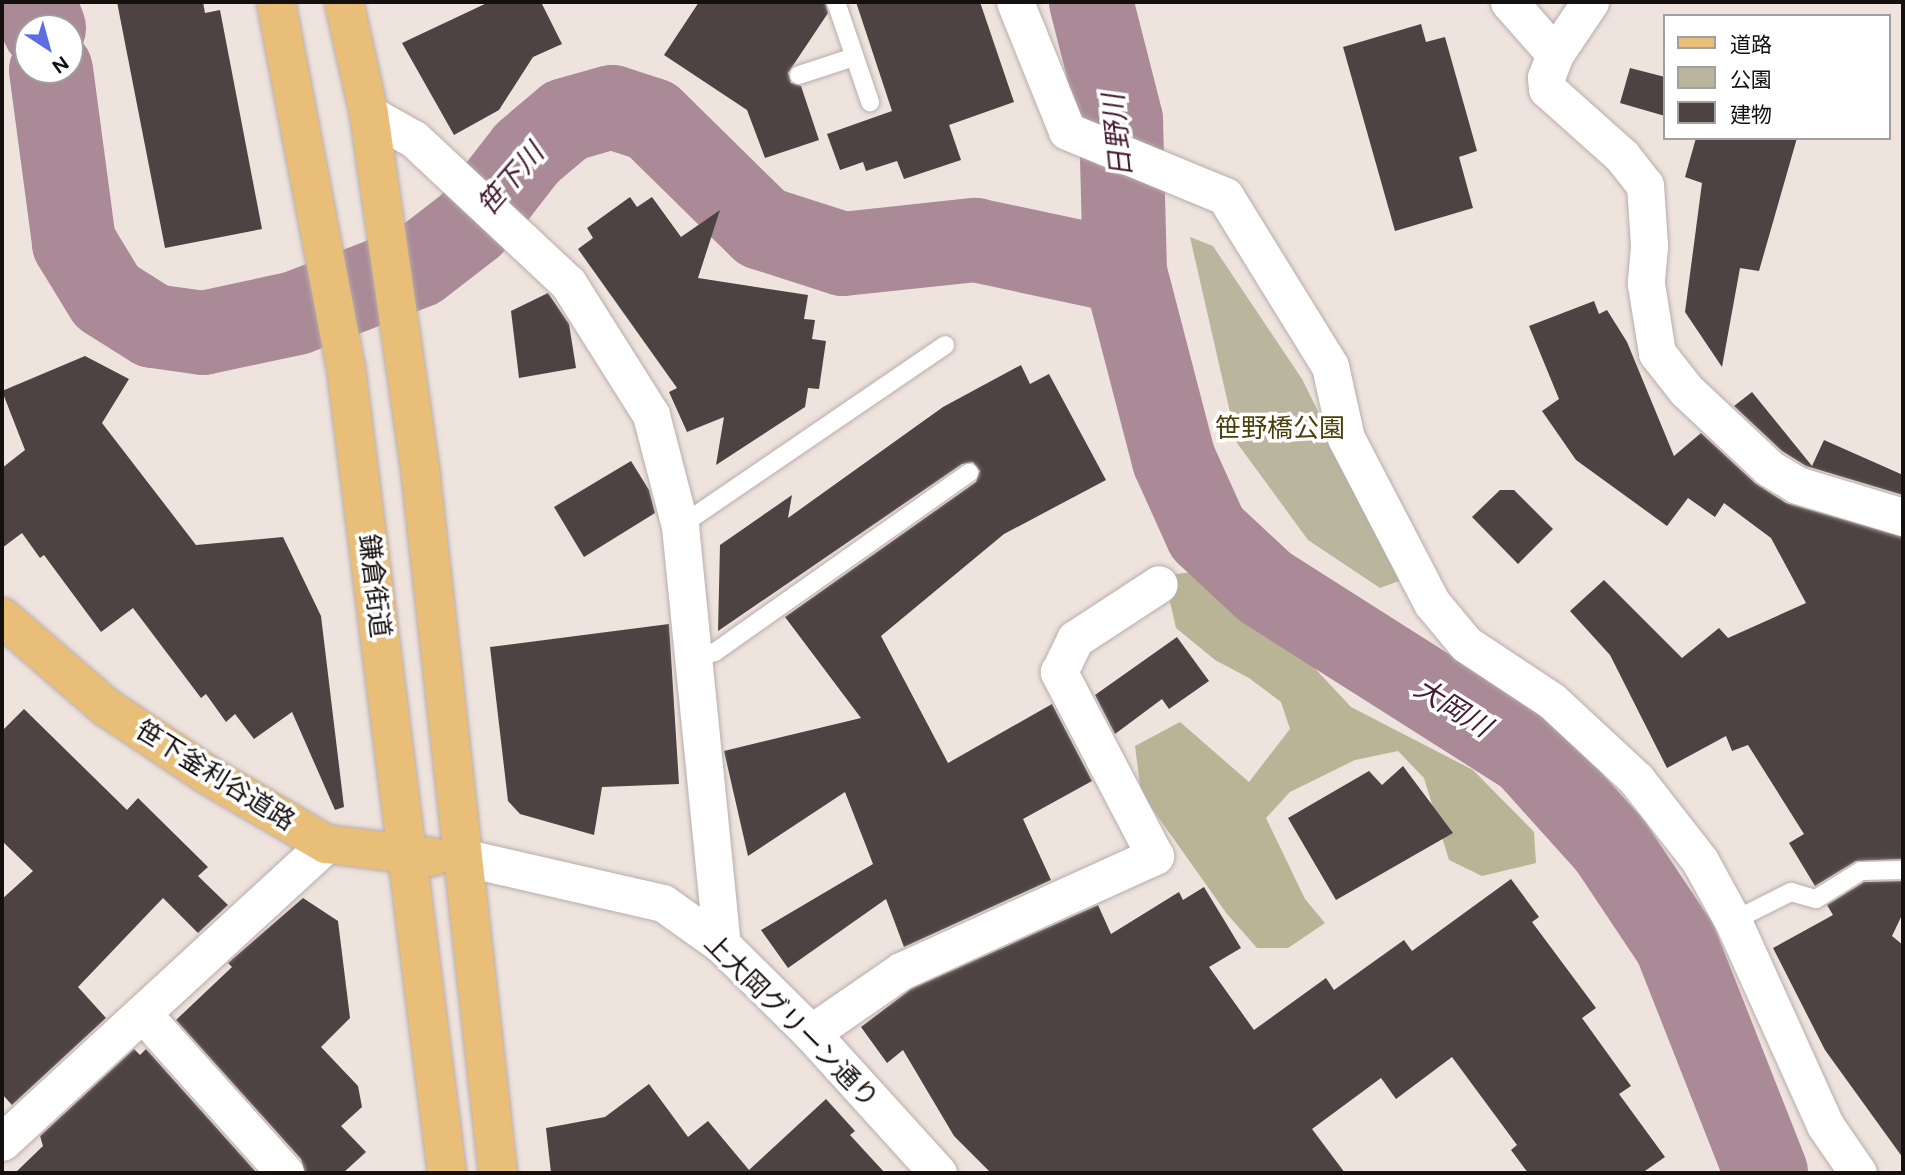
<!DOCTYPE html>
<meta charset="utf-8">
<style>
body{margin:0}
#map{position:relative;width:1905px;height:1175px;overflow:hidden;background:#efe3de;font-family:Figtree,"Noto Sans JP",sans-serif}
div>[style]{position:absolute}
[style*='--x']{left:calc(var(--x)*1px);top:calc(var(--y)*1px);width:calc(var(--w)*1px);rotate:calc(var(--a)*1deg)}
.green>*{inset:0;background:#bab69d}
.forest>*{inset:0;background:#b9b496}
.river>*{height:84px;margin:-42px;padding:0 42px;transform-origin:42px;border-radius:42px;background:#a98a96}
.building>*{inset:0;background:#4d4342}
.roads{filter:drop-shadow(0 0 2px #b8ada8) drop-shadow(0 0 2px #b8ada8)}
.service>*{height:18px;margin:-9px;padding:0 9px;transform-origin:9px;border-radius:9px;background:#fff}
.minor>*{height:37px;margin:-18.5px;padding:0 18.5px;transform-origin:18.5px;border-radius:18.5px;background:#fff}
.primary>*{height:38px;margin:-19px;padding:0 19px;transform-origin:19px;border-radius:19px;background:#e8be79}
span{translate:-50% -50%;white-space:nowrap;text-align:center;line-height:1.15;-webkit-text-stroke:7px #fff;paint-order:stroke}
.park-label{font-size:26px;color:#49400a}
.street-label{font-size:26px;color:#14100e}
.water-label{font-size:28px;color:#461c30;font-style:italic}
.frame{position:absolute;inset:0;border:4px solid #14100e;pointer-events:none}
.legend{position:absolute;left:1663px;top:14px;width:228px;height:126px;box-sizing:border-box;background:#fff;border:2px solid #a19f9f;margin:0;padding:9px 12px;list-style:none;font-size:21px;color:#14100e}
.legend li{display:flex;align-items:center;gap:14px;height:35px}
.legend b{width:35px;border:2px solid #a19f9f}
.north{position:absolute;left:14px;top:14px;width:70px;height:70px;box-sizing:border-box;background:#fff;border:2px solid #a19f9f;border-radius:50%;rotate:144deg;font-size:19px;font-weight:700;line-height:28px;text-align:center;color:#14100e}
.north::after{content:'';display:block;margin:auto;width:24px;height:32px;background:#5d6ee5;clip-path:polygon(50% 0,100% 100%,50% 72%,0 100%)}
</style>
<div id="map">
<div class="green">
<i style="clip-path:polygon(1190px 237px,1213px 246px,1302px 379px,1402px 580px,1380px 588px,1308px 540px,1237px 443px)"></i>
</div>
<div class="forest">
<i style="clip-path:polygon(1215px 570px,1263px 613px,1351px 707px,1473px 770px,1534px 832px,1536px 863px,1482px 876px,1449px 860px,1424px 778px,1398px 751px,1355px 760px,1290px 792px,1266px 818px,1305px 899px,1325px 923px,1288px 948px,1257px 948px,1227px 914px,1141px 793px,1135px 746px,1180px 722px,1249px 782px,1290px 729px,1281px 702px,1249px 678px,1215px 660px,1176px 628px,1164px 575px)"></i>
</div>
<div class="river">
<i style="--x:34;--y:2;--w:28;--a:69"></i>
<i style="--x:1091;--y:2;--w:122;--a:75.7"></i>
<i style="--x:1121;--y:120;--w:152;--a:88.5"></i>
<i style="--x:1125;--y:272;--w:194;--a:75.4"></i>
<i style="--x:1174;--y:460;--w:80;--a:65.7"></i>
<i style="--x:1207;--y:533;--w:79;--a:43"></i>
<i style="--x:1265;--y:587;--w:312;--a:32.4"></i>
<i style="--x:1528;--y:754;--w:122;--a:48"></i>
<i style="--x:1610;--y:845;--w:119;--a:56.3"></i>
<i style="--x:1676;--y:944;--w:246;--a:68.5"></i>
<i style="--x:51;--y:70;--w:175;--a:82.4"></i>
<i style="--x:74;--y:243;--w:63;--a:58.6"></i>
<i style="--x:107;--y:297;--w:54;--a:32.2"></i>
<i style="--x:153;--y:326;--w:50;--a:8"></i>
<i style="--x:203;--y:333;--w:95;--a:-12.1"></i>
<i style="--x:296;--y:313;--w:131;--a:-21.1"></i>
<i style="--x:418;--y:266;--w:67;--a:-37.7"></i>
<i style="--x:471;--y:225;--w:91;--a:-52.1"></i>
<i style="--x:527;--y:153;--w:51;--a:-40.2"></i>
<i style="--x:566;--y:120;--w:48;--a:-15.8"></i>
<i style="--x:612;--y:107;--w:42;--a:18"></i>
<i style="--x:652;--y:120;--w:154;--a:44.5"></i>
<i style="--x:762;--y:228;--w:85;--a:17.8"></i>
<i style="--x:843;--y:254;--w:133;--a:-6.1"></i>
<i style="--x:975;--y:240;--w:153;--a:12"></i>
</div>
<div class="building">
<i style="clip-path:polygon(117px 2px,203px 2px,205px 13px,220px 10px,262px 229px,165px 248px)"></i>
<i style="clip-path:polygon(489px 2px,541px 2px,562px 44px,533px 57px,499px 110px,454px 135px,402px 43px)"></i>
<i style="clip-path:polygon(699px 2px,825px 2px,828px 13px,788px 73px,791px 83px,801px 86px,819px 140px,765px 158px,747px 110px,664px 55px)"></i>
<i style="clip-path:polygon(856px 2px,980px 2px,1014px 102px,949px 125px,961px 160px,904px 179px,897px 161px,866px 171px,863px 162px,840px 170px,827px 134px,892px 111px)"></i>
<i style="clip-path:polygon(1421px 24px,1426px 42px,1445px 37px,1477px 151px,1459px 157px,1473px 208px,1395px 231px,1343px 47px)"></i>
<i style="clip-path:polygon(1630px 68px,1665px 77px,1665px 116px,1620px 103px)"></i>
<i style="clip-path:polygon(1696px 138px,1797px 138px,1759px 271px,1740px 268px,1722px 367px,1685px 312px,1702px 183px,1685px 177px)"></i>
<i style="clip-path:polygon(630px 197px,637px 207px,652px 197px,681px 237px,720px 210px,698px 278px,808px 295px,804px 319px,815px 320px,812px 339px,826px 341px,819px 389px,808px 388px,805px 407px,716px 465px,724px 417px,687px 432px,669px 392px,677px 388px,578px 249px,593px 238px,587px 228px)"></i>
<i style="clip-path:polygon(548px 293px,569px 324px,576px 368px,519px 378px,511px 311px)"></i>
<i style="clip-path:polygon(1594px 301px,1599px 314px,1607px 310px,1627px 342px,1674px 456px,1701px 433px,1755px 483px,1786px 503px,1903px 537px,1903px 859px,1856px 861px,1815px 886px,1789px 843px,1804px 834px,1748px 745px,1732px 751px,1726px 736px,1667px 768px,1610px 655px,1570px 611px,1604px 580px,1682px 658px,1719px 628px,1728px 638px,1806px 603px,1771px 538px,1724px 503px,1715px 517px,1688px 498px,1667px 526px,1576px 460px,1542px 411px,1559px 399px,1529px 326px)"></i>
<i style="clip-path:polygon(85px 356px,129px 379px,102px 423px,196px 545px,283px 537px,321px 616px,344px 807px,335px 810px,292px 712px,254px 739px,235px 714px,226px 722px,206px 694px,201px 698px,133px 608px,101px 632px,44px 555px,40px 558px,22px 533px,2px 548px,2px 468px,25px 450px,2px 391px)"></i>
<i style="clip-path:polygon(1021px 365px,1030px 384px,1049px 374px,1106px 480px,1004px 534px,881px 636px,948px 763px,1052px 704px,1092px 781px,1023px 819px,1051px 880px,904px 947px,886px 899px,788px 968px,761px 930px,873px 864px,845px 792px,748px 856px,724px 751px,861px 718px,785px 617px,976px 482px,980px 471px,973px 462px,962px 464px,718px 631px,720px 545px,792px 495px,788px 518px,943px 407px)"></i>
<i style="clip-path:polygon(1752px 392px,1812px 466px,1824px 440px,1903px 475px,1903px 495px,1806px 466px,1782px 451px,1734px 406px)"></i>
<i style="clip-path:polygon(631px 461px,649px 490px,655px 513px,584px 557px,554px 507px)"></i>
<i style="clip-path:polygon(1500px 490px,1514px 490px,1553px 529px,1518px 564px,1472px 517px)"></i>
<i style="clip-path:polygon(669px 624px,679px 784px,602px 787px,594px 835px,520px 814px,508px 801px,490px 647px)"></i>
<i style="clip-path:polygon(1177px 637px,1209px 681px,1169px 709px,1162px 699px,1115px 734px,1095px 695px)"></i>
<i style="clip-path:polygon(24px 709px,127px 810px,138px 798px,208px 867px,198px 876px,228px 905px,198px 933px,163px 898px,78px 987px,106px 1018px,12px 1105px,2px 1094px,2px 899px,33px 871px,2px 841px,2px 731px)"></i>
<i style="clip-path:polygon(1403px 766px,1453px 833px,1336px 900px,1288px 818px,1369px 771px,1382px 785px)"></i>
<i style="clip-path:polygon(1511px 879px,1539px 917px,1532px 922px,1596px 1008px,1582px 1018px,1631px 1086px,1619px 1094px,1665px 1157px,1642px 1173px,1528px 1173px,1511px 1150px,1517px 1145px,1452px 1057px,1396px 1099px,1381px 1078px,1312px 1129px,1345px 1173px,991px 1173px,954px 1136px,903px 1050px,887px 1063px,861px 1027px,911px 989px,1098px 905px,1111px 934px,1179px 892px,1183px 900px,1204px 887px,1241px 948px,1209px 967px,1254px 1030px,1326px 978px,1334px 990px,1404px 940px,1412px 951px)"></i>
<i style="clip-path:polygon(1903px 881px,1903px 913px,1892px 936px,1903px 945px,1903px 1158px,1825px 1050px,1773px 948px,1833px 915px,1827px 905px,1864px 882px)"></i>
<i style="clip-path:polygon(303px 898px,338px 921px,350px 1018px,321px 1047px,358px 1086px,362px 1107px,341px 1126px,366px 1152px,343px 1173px,305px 1173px,301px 1159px,176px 1020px,232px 967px,228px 963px)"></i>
<i style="clip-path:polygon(134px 1049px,140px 1055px,146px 1049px,257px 1173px,15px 1173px,43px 1146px,40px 1136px)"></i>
<i style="clip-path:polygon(649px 1084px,688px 1137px,708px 1121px,749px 1170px,826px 1099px,855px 1131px,850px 1135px,885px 1173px,551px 1173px,546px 1128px,605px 1117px)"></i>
</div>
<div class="roads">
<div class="service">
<i style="--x:836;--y:2;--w:106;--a:71.2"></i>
<i style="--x:799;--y:75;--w:58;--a:-18.1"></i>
<i style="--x:680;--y:526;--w:321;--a:-34.3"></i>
<i style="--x:693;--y:658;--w:23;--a:-15"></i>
<i style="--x:715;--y:652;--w:311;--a:-35.2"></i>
<i style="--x:1733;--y:921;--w:65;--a:-26.6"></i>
<i style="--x:1791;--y:892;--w:26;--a:16"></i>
<i style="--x:1816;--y:899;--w:53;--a:-31.9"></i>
<i style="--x:1861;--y:871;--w:42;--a:-1.4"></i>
</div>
<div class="minor">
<i style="--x:1015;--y:2;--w:139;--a:68"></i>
<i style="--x:1067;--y:131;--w:171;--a:22.4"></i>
<i style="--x:1225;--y:196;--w:200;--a:58.3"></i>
<i style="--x:1330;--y:366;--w:74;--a:77.5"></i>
<i style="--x:1346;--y:438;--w:186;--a:62.5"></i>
<i style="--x:1432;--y:603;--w:53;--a:50.3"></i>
<i style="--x:1466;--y:644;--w:103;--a:33.5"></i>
<i style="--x:1552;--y:701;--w:115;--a:42.9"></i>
<i style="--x:1636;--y:779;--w:104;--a:52"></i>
<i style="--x:1700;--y:861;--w:68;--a:61.2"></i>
<i style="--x:1733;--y:921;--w:224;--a:65.7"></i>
<i style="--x:1825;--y:1125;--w:58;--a:55.5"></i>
<i style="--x:1509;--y:2;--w:69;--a:48.5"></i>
<i style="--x:1590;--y:2;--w:63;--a:123.9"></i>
<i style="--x:1555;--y:54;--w:25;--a:111"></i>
<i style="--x:1546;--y:77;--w:12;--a:85"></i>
<i style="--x:1547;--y:89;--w:101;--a:41.8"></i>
<i style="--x:1622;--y:156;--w:37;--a:52"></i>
<i style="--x:1645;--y:185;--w:61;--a:86.2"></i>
<i style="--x:1649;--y:246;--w:38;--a:95"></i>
<i style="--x:1646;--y:284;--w:70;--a:80.9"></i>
<i style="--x:1657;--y:353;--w:47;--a:51.9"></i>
<i style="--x:1686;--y:390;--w:114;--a:43.2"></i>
<i style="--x:1769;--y:468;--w:33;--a:31"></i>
<i style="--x:1797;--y:485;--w:111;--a:16.8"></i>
<i style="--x:369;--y:114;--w:51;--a:29.1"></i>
<i style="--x:414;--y:139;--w:211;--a:43.1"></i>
<i style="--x:568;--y:283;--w:156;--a:57.8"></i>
<i style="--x:651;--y:415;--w:115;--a:75.4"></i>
<i style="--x:680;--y:526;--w:421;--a:84.3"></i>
<i style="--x:462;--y:857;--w:206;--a:12.9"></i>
<i style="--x:663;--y:903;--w:72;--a:35.4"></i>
<i style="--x:722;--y:945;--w:125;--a:44.7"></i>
<i style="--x:811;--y:1033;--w:189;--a:47.8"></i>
<i style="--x:143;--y:1014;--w:213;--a:48.2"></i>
<i style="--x:811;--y:1033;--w:109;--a:-34.6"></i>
<i style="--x:901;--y:971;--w:279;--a:-24.4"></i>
<i style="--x:1155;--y:856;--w:208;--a:-117.6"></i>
<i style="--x:1059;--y:672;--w:37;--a:-64"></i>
<i style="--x:1075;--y:639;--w:100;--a:-33.2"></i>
<i style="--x:2;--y:1142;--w:440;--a:-42.6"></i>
</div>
<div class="primary">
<i style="--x:276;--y:2;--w:373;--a:79.2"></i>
<i style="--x:346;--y:368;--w:811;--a:82.85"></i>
<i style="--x:344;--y:2;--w:115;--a:77.4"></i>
<i style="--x:369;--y:114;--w:367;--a:81.8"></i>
<i style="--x:421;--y:477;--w:700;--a:83.69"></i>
<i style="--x:2;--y:617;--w:138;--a:40.9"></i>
<i style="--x:106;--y:707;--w:120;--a:33.8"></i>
<i style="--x:206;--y:774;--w:139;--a:30.3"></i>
<i style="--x:326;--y:844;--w:107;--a:7"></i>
</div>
</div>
<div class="park-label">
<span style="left:1280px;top:429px">笹野橋公園</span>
</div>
<div class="street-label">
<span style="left:374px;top:586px;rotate:83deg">鎌倉街道</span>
<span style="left:215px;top:776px;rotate:32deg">笹下釜利谷道路</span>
<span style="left:791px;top:1021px;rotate:45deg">上大岡グリーン通り</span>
</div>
<div class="water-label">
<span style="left:1117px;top:136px;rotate:-96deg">日野川</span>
<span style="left:510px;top:179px;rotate:-49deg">笹下川</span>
<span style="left:1453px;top:707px;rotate:32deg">大岡川</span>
</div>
<div class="frame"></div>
<ul class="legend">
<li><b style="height:9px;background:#e8be79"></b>道路</li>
<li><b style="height:19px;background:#bab69d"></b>公園</li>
<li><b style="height:19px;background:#4d4342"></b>建物</li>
</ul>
<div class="north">N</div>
</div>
